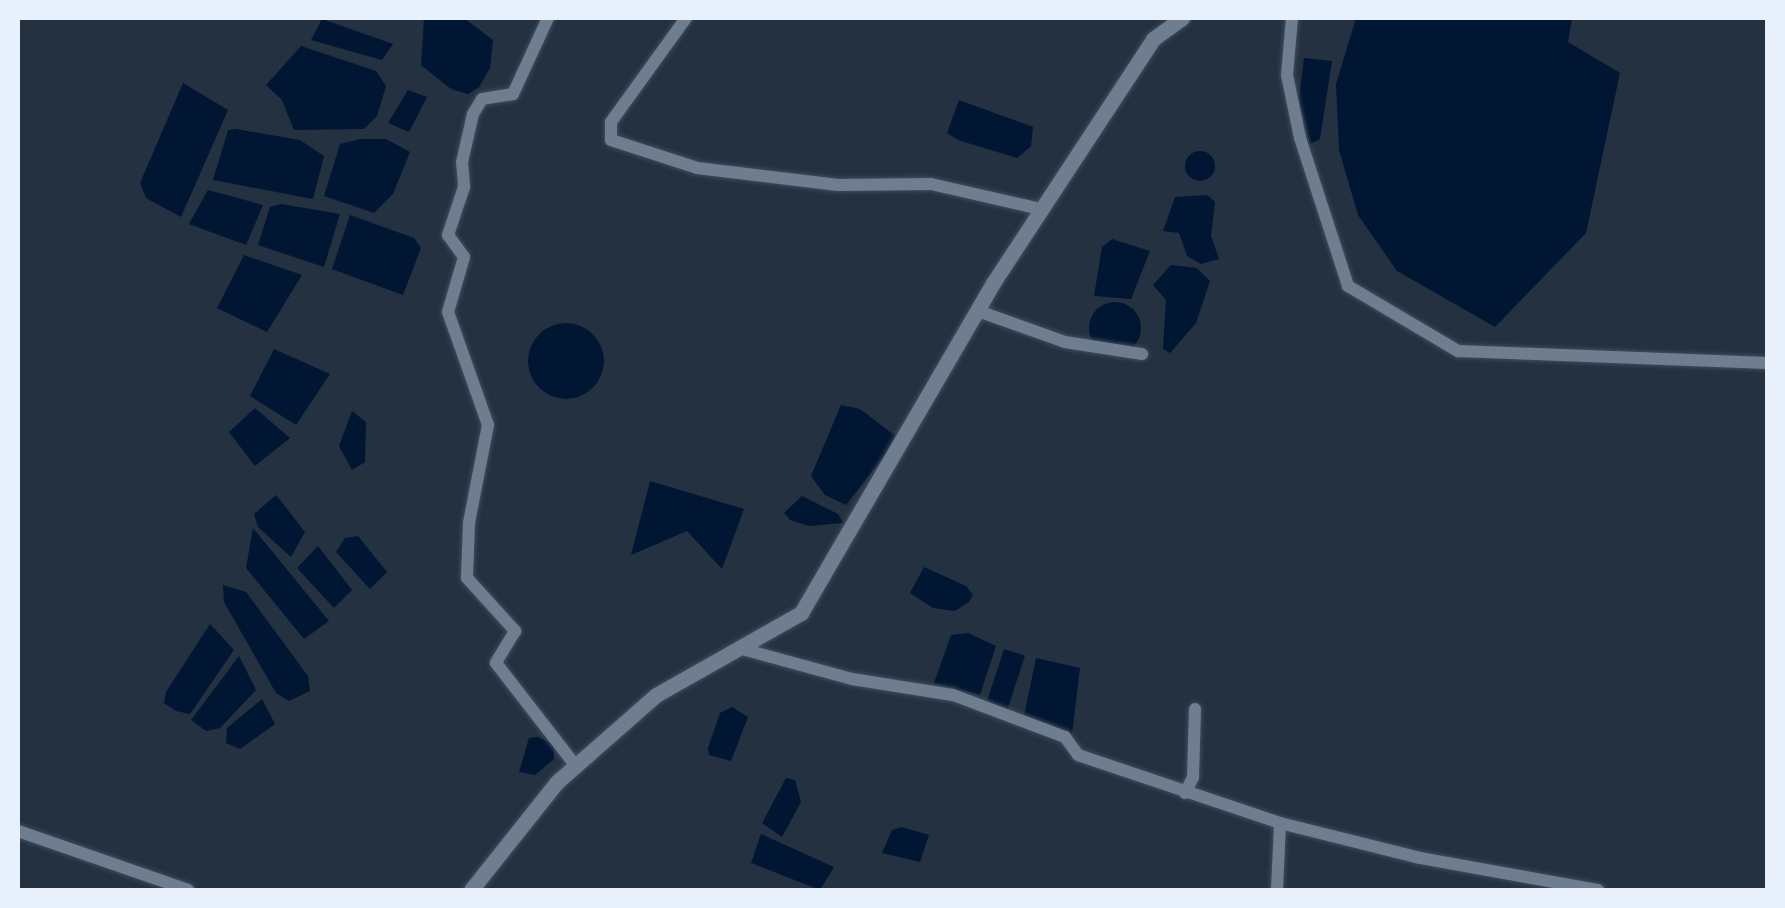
<!DOCTYPE html>
<style>
body{margin:0}
#map{position:relative;width:1785px;height:908px;overflow:hidden;background:#243140;font-family:Poppins,sans-serif}
div>[style]{position:absolute}
[style*='--x']{left:calc(var(--x)*1px);top:calc(var(--y)*1px);width:calc(var(--w)*1px);rotate:calc(var(--a)*1deg)}
.water>*{inset:0;background:#001632;transform-origin:0 0}
.round{border-radius:50%}
.roads{filter:drop-shadow(0 0 2px #414c59) drop-shadow(0 0 2px #414c59)}
.minor>*{height:12px;margin:-6px;padding:0 6px;transform-origin:6px;border-radius:6px;background:#6e7d8f}
.tertiary>*{height:15px;margin:-7.5px;padding:0 7.5px;transform-origin:7.5px;border-radius:7.5px;background:#6e7d8f}
span{translate:-50% -50%;white-space:nowrap;text-align:center;line-height:1.15;-webkit-text-stroke:9px #1a2735;paint-order:stroke}
.frame{position:absolute;inset:0;border:20px solid #e8f1fb;pointer-events:none}
</style>
<div id="map">
<div class="water">
<i style="clip-path:polygon(424px 18px,464px 18px,493px 40px,490px 68px,479px 87px,468px 94px,451px 89px,421px 65px)"></i>
<i style="clip-path:polygon(1356px 18px,1572px 18px,1568px 42px,1620px 73px,1586px 233px,1495px 327px,1397px 271px,1358px 215px,1339px 150px,1336px 84px)"></i>
<i style="clip-path:polygon(322px 19px,393px 44px,382px 60px,311px 40px)"></i>
<i style="clip-path:polygon(301px 46px,376px 71px,386px 86px,377px 116px,364px 129px,294px 130px,282px 100px,266px 85px)"></i>
<i style="clip-path:polygon(1304px 58px,1332px 61px,1320px 139px,1310px 144px,1299px 99px)"></i>
<i style="clip-path:polygon(183px 83px,228px 110px,181px 217px,146px 198px,140px 183px)"></i>
<i style="clip-path:polygon(408px 90px,427px 97px,409px 132px,388px 123px)"></i>
<i style="clip-path:polygon(959px 100px,1033px 127px,1031px 146px,1017px 158px,958px 140px,947px 133px)"></i>
<i style="clip-path:polygon(236px 129px,300px 140px,324px 156px,313px 199px,213px 180px,228px 130px)"></i>
<i style="clip-path:polygon(361px 139px,386px 139px,410px 152px,393px 194px,374px 213px,324px 196px,340px 144px)"></i>
<i class="round" style="left:1185px;top:151px;width:30px;height:30px"></i>
<i style="clip-path:polygon(208px 190px,263px 205px,246px 245px,189px 224px)"></i>
<i style="clip-path:polygon(1207px 195px,1215px 202px,1211px 236px,1219px 259px,1201px 264px,1187px 256px,1179px 233px,1163px 231px,1175px 197px)"></i>
<i style="clip-path:polygon(281px 204px,340px 214px,324px 267px,258px 245px,270px 207px)"></i>
<i style="clip-path:polygon(350px 215px,414px 238px,421px 248px,403px 295px,332px 269px)"></i>
<i style="clip-path:polygon(1112px 239px,1150px 251px,1131px 299px,1094px 296px,1102px 247px)"></i>
<i style="clip-path:polygon(244px 255px,302px 275px,267px 332px,217px 308px)"></i>
<i style="clip-path:polygon(1171px 265px,1197px 268px,1210px 281px,1196px 323px,1170px 353px,1163px 349px,1166px 300px,1153px 285px)"></i>
<i class="round" style="left:1089px;top:302px;width:52px;height:52px"></i>
<i class="round" style="left:528px;top:323px;width:76px;height:76px"></i>
<i style="clip-path:polygon(274px 349px,330px 374px,296px 425px,250px 396px)"></i>
<i style="clip-path:polygon(841px 405px,860px 409px,898px 438px,846px 505px,825px 495px,811px 476px)"></i>
<i style="clip-path:polygon(255px 408px,290px 438px,255px 466px,229px 432px)"></i>
<i style="clip-path:polygon(352px 411px,366px 422px,365px 462px,352px 470px,339px 446px)"></i>
<i style="clip-path:polygon(650px 481px,744px 509px,722px 569px,687px 531px,631px 555px)"></i>
<i style="clip-path:polygon(276px 495px,305px 532px,291px 557px,258px 527px,254px 514px)"></i>
<i style="clip-path:polygon(802px 496px,838px 514px,843px 523px,809px 526px,790px 520px,784px 513px)"></i>
<i style="clip-path:polygon(253px 528px,329px 621px,304px 639px,246px 568px)"></i>
<i style="clip-path:polygon(358px 536px,387px 572px,370px 589px,336px 552px,345px 538px)"></i>
<i style="clip-path:polygon(318px 546px,352px 590px,334px 608px,297px 568px)"></i>
<i style="clip-path:polygon(924px 567px,966px 586px,973px 595px,969px 602px,955px 611px,933px 608px,910px 593px)"></i>
<i style="clip-path:polygon(223px 585px,246px 592px,308px 676px,310px 691px,289px 701px,276px 693px,224px 602px)"></i>
<i style="clip-path:polygon(210px 624px,234px 650px,190px 714px,176px 711px,164px 703px,166px 692px)"></i>
<i style="clip-path:polygon(968px 633px,996px 646px,980px 695px,934px 683px,951px 635px)"></i>
<i style="left:1004px;top:649px;width:22px;height:57px;rotate:18deg"></i>
<i style="clip-path:polygon(239px 656px,256px 690px,220px 728px,206px 731px,191px 720px)"></i>
<i style="clip-path:polygon(1036px 658px,1080px 668px,1072px 734px,1024px 716px)"></i>
<i style="clip-path:polygon(262px 699px,275px 724px,240px 749px,226px 743px,227px 728px)"></i>
<i style="clip-path:polygon(732px 707px,748px 717px,731px 761px,709px 755px,708px 748px,720px 713px)"></i>
<i style="clip-path:polygon(538px 737px,554px 744px,554px 759px,535px 775px,519px 772px,529px 738px)"></i>
<i style="clip-path:polygon(786px 778px,795px 780px,801px 802px,782px 837px,762px 823px)"></i>
<i style="clip-path:polygon(902px 827px,929px 835px,920px 862px,882px 853px,892px 830px)"></i>
<i style="clip-path:polygon(761px 834px,834px 867px,820px 890px,751px 863px)"></i>
</div>
<div class="roads">
<div class="minor">
<i style="--x:548;--y:18;--w:84;--a:114.7"></i>
<i style="--x:513;--y:94;--w:31;--a:171"></i>
<i style="--x:482;--y:99;--w:17;--a:121"></i>
<i style="--x:473;--y:114;--w:49;--a:102.9"></i>
<i style="--x:462;--y:162;--w:25;--a:85"></i>
<i style="--x:464;--y:187;--w:51;--a:108.4"></i>
<i style="--x:448;--y:235;--w:27;--a:54"></i>
<i style="--x:464;--y:257;--w:57;--a:106.2"></i>
<i style="--x:448;--y:312;--w:120;--a:70.5"></i>
<i style="--x:488;--y:425;--w:100;--a:101"></i>
<i style="--x:469;--y:523;--w:55;--a:92.1"></i>
<i style="--x:467;--y:578;--w:72;--a:47.8"></i>
<i style="--x:515;--y:631;--w:37;--a:121"></i>
<i style="--x:496;--y:663;--w:130;--a:52.2"></i>
<i style="--x:686;--y:18;--w:128;--a:125.8"></i>
<i style="--x:611;--y:122;--w:18;--a:90"></i>
<i style="--x:611;--y:140;--w:90;--a:18"></i>
<i style="--x:697;--y:168;--w:142;--a:6.9"></i>
<i style="--x:838;--y:185;--w:93;--a:-0.6"></i>
<i style="--x:931;--y:184;--w:113;--a:12.8"></i>
<i style="--x:1292;--y:18;--w:57;--a:95"></i>
<i style="--x:1287;--y:75;--w:64;--a:78.3"></i>
<i style="--x:1300;--y:138;--w:156;--a:72"></i>
<i style="--x:1348;--y:286;--w:128;--a:30.6"></i>
<i style="--x:1458;--y:351;--w:310;--a:2.2"></i>
<i style="--x:978;--y:311;--w:92;--a:19.6"></i>
<i style="--x:1065;--y:342;--w:78;--a:8.9"></i>
<i style="--x:742;--y:649;--w:114;--a:15.3"></i>
<i style="--x:852;--y:679;--w:102;--a:9"></i>
<i style="--x:953;--y:695;--w:120;--a:20.6"></i>
<i style="--x:1065;--y:737;--w:22;--a:54"></i>
<i style="--x:1078;--y:755;--w:213;--a:18.6"></i>
<i style="--x:1280;--y:823;--w:144;--a:14"></i>
<i style="--x:1420;--y:858;--w:181;--a:10.2"></i>
<i style="--x:1185;--y:793;--w:18;--a:-63"></i>
<i style="--x:1193;--y:777;--w:68;--a:-88.3"></i>
<i style="--x:18;--y:831;--w:180;--a:19.1"></i>
<i style="--x:1277;--y:890;--w:67;--a:-87.4"></i>
</div>
<div class="tertiary">
<i style="--x:471;--y:890;--w:138;--a:-51.5"></i>
<i style="--x:557;--y:782;--w:132;--a:-41.3"></i>
<i style="--x:656;--y:695;--w:167;--a:-29.5"></i>
<i style="--x:801;--y:613;--w:382;--a:-59.8"></i>
<i style="--x:993;--y:283;--w:292;--a:-56.7"></i>
<i style="--x:1153;--y:39;--w:36;--a:-36"></i>
</div>
</div>
<div class="frame"></div>
</div>
